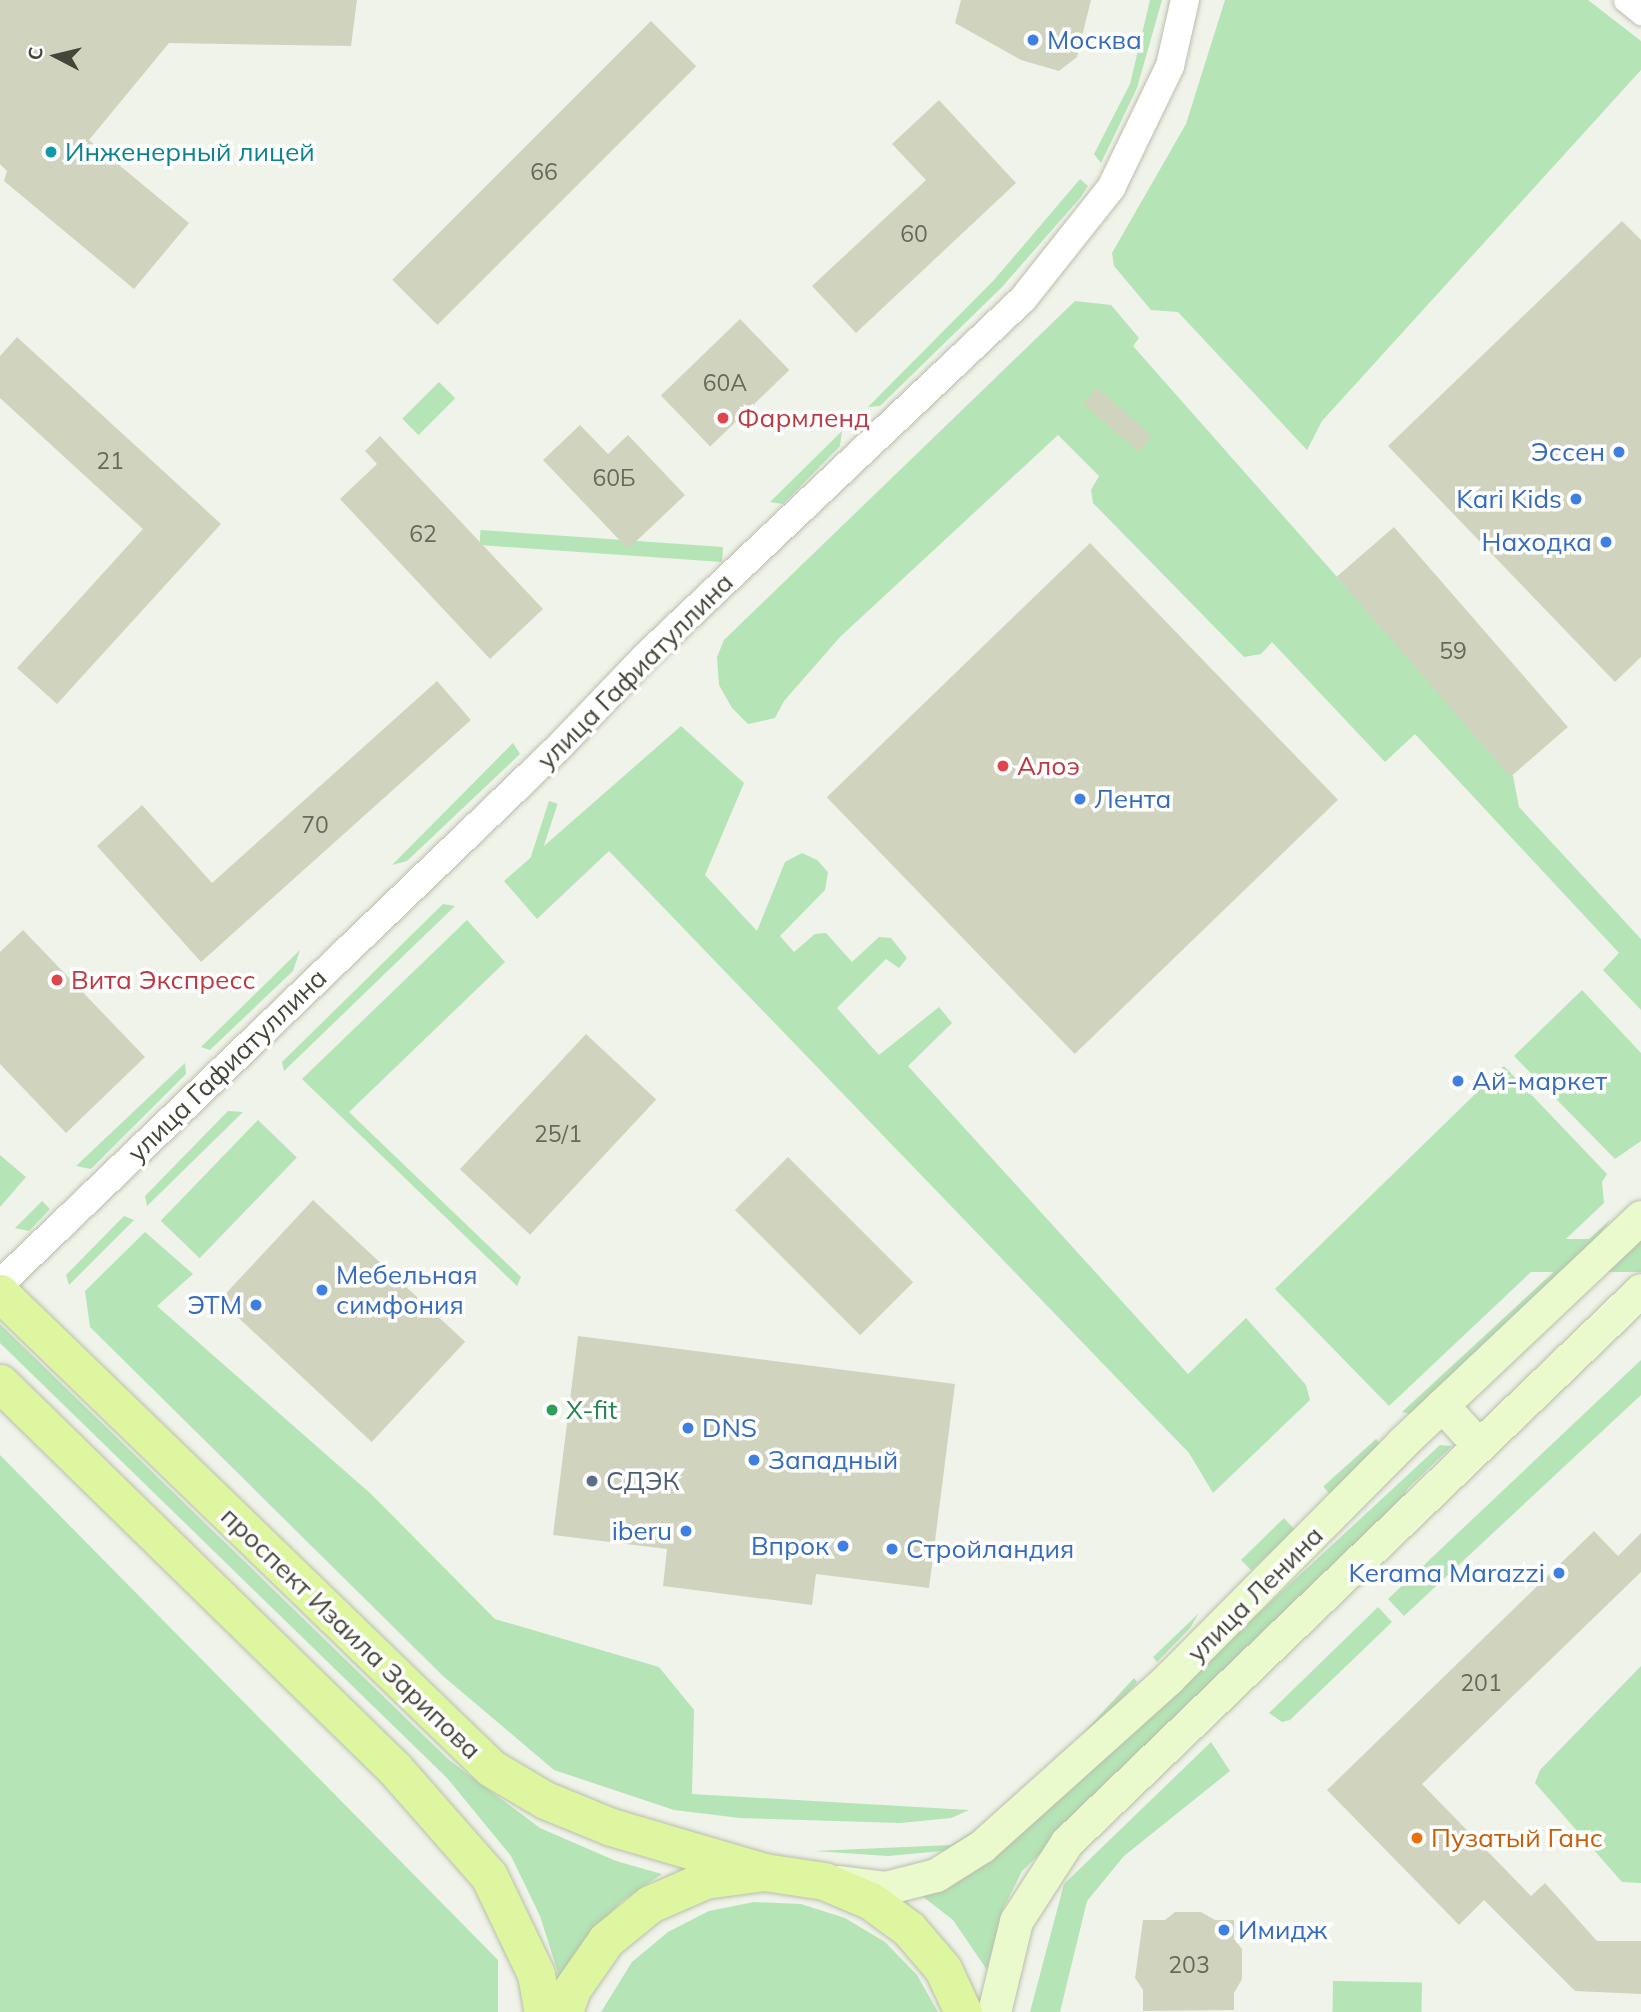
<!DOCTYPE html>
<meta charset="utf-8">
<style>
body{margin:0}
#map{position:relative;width:1641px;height:2012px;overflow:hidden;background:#f0f3e9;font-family:Mulish,sans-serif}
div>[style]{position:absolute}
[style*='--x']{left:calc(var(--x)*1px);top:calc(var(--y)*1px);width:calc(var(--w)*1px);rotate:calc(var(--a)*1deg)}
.green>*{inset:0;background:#b5e4b6;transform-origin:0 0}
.building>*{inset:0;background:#d0d4bf;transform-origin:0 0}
.roads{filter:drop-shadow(0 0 2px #babeac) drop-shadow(0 0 2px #babeac)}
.minor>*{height:23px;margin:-11.5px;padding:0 11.5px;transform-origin:11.5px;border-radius:11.5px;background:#fff}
.tertiary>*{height:28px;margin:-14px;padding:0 14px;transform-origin:14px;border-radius:14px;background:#fff}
.secondary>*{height:33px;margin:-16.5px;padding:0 16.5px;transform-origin:16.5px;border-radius:16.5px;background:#ebfacc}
.primary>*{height:37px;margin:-18.5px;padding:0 18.5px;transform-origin:18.5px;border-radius:18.5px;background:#ddf69f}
.dots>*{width:19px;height:19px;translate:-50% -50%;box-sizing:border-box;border:4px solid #fff;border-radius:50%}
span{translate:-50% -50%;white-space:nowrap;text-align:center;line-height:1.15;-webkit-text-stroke:7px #fff;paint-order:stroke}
.number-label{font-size:23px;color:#676a5a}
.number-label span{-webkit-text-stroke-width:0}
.shop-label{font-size:26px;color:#366cbe}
.left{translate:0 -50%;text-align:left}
.right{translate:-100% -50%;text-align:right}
.culture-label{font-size:26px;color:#0d838f}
.health-label{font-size:26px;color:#be3a42}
.street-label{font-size:26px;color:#444638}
.leisure-label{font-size:26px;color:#27864d}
.service-label{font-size:26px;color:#4e5e75}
.food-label{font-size:26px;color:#c56008}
.north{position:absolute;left:21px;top:21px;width:70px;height:70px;-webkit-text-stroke:5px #fff;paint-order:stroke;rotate:277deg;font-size:19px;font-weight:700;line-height:28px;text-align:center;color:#444638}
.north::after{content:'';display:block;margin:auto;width:24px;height:32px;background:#444638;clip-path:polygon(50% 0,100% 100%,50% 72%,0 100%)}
</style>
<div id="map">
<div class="green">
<i style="clip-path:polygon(1150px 0,1162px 0,1137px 88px,1101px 163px,1094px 154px,1130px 84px)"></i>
<i style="clip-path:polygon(1225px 0,1588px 0,1641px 41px,1641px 70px,1322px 421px,1307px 450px,1178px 312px,1151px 310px,1114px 266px,1112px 253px,1186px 124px)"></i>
<i style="clip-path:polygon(1080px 179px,1088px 186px,1080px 198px,1002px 287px,880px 406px,868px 407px,994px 280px)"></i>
<i style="clip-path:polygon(1075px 301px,1111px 305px,1139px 338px,1133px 346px,1513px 776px,1519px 807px,1641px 939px,1641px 1010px,1603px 970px,1619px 953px,1415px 734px,1385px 762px,1272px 642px,1261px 654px,1244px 657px,1093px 503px,1091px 490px,1099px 476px,1058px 435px,840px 637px,784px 701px,775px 718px,748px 724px,732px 708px,719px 685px,717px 657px,724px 640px)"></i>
<i style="left:439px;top:382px;width:23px;height:52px;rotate:45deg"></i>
<i style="clip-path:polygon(842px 431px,840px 446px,783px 504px,770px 502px)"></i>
<i style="left:723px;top:547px;width:15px;height:243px;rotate:94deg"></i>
<i style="clip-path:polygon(681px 726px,744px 783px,705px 875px,757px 931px,785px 862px,802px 853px,817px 860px,828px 872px,825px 890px,780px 936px,794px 952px,815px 934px,826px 933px,852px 962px,879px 937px,891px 938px,907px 958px,899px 968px,886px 959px,837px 1008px,879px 1055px,939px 1007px,952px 1023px,908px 1066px,1188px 1374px,1246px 1318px,1306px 1385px,1310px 1400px,1213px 1493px,1189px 1453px,609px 851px,537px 919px,504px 881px)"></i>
<i style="clip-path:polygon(513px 743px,520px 754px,407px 861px,392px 865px)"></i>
<i style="left:549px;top:801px;width:9px;height:82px;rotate:18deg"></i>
<i style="clip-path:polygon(443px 904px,455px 906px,284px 1071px,282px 1062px)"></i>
<i style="clip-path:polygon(467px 920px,505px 962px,349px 1112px,521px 1277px,517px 1286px,302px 1079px)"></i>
<i style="clip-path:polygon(300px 950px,293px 971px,210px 1050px,201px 1047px)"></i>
<i style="clip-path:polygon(1582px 990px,1641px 1053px,1641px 1141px,1615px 1159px,1514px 1056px)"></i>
<i style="clip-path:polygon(185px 1063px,186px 1074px,91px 1169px,76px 1166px)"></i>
<i style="clip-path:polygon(1504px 1066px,1607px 1174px,1602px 1182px,1604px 1203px,1389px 1406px,1275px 1289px)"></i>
<i style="clip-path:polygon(228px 1111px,243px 1112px,147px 1206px,145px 1196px)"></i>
<i style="left:258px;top:1120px;width:54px;height:140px;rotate:44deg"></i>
<i style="clip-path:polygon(0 1155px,26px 1177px,0 1207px)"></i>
<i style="clip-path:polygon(42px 1201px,50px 1209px,29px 1231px,15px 1228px)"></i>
<i style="clip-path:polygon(124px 1216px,134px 1220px,69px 1285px,66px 1275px)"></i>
<i style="clip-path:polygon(1611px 1219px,1577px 1266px,1410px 1414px,1402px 1412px)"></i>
<i style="clip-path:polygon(145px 1232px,193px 1274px,157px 1306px,371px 1494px,495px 1619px,659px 1667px,694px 1710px,692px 1794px,969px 1810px,951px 1818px,900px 1823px,740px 1818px,674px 1810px,554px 1770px,443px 1676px,90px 1327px,85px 1291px)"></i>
<i style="left:1641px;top:1239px;width:33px;height:238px;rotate:90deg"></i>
<i style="clip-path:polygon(0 1324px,449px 1760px,540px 1828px,616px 1861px,662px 1874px,622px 1901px,590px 1934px,560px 1979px,540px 1916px,511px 1856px,447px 1778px,0 1343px)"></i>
<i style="clip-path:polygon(1641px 1360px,1641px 1395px,1404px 1616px,1388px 1599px)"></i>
<i style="left:1376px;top:1439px;width:12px;height:71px;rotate:48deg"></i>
<i style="clip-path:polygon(1440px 1445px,1452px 1446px,1408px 1488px,1394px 1515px,1022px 1871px,1003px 1909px,987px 1970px,953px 1920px,913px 1889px,958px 1873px,1004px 1849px)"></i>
<i style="clip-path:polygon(0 1455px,498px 1960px,498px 2012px,0 2012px)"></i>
<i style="clip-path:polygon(1284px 1518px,1295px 1530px,1251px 1570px,1241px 1560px)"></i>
<i style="clip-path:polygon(1378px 1607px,1392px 1622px,1290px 1720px,1282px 1722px,1269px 1713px)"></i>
<i style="clip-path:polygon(1199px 1613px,1190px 1628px,1157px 1662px,1153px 1657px)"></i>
<i style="clip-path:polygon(1641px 1666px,1641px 1883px,1622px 1882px,1535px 1783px,1540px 1770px)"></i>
<i style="clip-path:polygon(1134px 1678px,1137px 1682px,1072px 1755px,994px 1826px,953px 1850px,888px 1856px,814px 1851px,951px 1845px,992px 1820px,1067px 1751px)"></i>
<i style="clip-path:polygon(1211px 1742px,1230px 1771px,1124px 1856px,1087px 1901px,1060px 2012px,1030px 2012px,1064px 1884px)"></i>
<i style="clip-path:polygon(754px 1902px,801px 1904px,845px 1918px,885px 1942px,917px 1975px,938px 2012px,601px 2012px,632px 1962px,668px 1932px,709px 1911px)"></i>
<i style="left:1333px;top:1981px;width:89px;height:31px;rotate:1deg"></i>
</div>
<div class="building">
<i style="clip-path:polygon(0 0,357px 0,351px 46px,169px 43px,89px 140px,189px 223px,134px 289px,4px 181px,7px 171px,0 164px)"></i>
<i style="clip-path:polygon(961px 0,1091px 0,1077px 57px,1059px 71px,1021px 60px,955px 23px)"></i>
<i style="left:651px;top:21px;width:64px;height:366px;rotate:45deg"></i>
<i style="clip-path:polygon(939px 100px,1016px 183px,856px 333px,812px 286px,926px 180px,892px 144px)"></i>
<i style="clip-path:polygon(1622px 221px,1641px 240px,1641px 657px,1615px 682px,1388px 446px)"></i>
<i style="left:740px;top:319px;width:71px;height:110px;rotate:46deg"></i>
<i style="clip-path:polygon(17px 337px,221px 524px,57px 704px,17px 668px,143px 529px,0 398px,0 356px)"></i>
<i style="left:1097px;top:388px;width:73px;height:21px;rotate:41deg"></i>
<i style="clip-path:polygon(580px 425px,608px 454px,628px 435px,685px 495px,628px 549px,543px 460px)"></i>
<i style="clip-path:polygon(380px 436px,543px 609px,490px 659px,340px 499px,377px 464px,365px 451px)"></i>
<i style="left:1394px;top:527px;width:265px;height:76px;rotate:49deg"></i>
<i style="left:1090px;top:543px;width:357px;height:366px;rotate:46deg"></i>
<i style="clip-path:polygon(437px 681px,471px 720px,201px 962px,97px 846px,142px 805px,212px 883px)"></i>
<i style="clip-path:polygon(23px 930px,145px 1057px,66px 1133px,0 1064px,0 952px)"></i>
<i style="left:586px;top:1034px;width:96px;height:185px;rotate:43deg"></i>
<i style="left:788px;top:1157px;width:177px;height:75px;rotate:45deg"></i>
<i style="left:313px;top:1200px;width:208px;height:137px;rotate:43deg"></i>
<i style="clip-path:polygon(578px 1336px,955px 1384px,929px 1588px,816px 1574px,812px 1605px,663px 1586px,667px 1549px,553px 1535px)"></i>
<i style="clip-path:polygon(1594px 1531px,1618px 1556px,1641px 1533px,1641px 1572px,1422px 1784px,1531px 1896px,1545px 1883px,1597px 1941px,1641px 1941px,1641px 1994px,1575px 1991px,1484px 1900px,1459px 1925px,1327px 1790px)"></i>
<i style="clip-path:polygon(1175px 1912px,1201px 1912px,1215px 1920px,1234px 1920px,1234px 1939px,1242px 1949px,1242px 1979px,1234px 1993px,1234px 2010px,1143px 2011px,1143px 1990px,1135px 1978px,1143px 1920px,1165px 1920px)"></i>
</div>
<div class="roads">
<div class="minor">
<i style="--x:1625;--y:0;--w:21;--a:39"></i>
</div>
<div class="tertiary">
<i style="--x:0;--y:1284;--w:774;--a:-43.85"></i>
<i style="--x:558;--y:748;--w:127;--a:-46.3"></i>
<i style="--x:646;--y:656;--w:519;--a:-43.44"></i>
<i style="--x:1023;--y:299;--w:142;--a:-51.6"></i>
<i style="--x:1111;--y:188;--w:136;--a:-64.2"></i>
<i style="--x:1170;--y:66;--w:68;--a:-77.2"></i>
</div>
<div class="secondary">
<i style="--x:1442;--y:1405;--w:55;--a:47.9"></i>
<i style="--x:839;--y:1882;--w:46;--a:7.4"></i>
<i style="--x:885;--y:1888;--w:53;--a:-14.3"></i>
<i style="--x:936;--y:1875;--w:54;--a:-32.2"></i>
<i style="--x:982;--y:1846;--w:250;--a:-41.9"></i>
<i style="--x:1168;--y:1679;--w:332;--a:-45.2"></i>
<i style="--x:1402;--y:1443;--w:329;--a:-43.4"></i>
<i style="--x:994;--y:2012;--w:94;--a:-76.4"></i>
<i style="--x:1016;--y:1921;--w:94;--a:-57.2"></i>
<i style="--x:1067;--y:1842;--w:796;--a:-43.88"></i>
</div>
<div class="primary">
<i style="--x:0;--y:1293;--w:683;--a:44.05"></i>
<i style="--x:491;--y:1768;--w:63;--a:30.7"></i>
<i style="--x:545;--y:1800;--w:71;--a:22.2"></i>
<i style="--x:611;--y:1827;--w:159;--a:16.4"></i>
<i style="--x:0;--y:1383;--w:552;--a:44.34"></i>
<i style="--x:395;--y:1769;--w:142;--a:48.7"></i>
<i style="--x:489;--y:1876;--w:109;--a:64.4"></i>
<i style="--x:536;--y:1974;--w:39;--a:80"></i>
<i style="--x:564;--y:2012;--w:24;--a:-71"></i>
<i style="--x:572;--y:1989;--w:60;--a:-55.2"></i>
<i style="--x:606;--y:1940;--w:57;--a:-39.3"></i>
<i style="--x:650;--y:1904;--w:60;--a:-23.6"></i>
<i style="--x:705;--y:1880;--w:60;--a:-7.7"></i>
<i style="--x:764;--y:1872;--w:61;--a:8.5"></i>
<i style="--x:824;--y:1881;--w:51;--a:23.1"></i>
<i style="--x:871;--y:1901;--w:47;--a:36.4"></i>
<i style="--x:909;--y:1929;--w:52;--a:49.6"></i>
<i style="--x:943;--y:1969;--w:47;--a:65.1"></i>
</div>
</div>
<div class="dots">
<i style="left:1033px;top:40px;background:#3f7fe0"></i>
<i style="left:51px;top:152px;background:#0f9aa8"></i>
<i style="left:723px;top:418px;background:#e0444e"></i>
<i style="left:1619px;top:452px;background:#3f7fe0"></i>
<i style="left:1576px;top:499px;background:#3f7fe0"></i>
<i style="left:1606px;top:542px;background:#3f7fe0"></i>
<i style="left:1003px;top:766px;background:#e0444e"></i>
<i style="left:1080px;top:799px;background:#3f7fe0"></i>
<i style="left:57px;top:980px;background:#e0444e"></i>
<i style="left:1458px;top:1081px;background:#3f7fe0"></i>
<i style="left:322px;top:1290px;background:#3f7fe0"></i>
<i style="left:256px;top:1305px;background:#3f7fe0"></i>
<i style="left:552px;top:1410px;background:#2e9e5b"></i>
<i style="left:688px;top:1428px;background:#3f7fe0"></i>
<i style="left:754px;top:1460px;background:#3f7fe0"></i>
<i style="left:592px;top:1481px;background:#5c6f8a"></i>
<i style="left:686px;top:1531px;background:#3f7fe0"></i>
<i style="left:843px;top:1546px;background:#3f7fe0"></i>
<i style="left:892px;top:1549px;background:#3f7fe0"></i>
<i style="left:1559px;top:1573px;background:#3f7fe0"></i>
<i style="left:1417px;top:1838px;background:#e8710a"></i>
<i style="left:1224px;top:1930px;background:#3f7fe0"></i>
</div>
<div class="number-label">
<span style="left:544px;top:172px">66</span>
<span style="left:914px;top:234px">60</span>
<span style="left:725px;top:383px">60А</span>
<span style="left:110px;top:461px">21</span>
<span style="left:614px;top:478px">60Б</span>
<span style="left:423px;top:534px">62</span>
<span style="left:1453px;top:651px">59</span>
<span style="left:315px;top:825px">70</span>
<span style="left:558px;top:1134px">25/1</span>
<span style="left:1481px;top:1683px">201</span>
<span style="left:1189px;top:1965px">203</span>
</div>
<div class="shop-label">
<span class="left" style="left:1047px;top:40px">Москва</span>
<span class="right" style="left:1605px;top:452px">Эссен</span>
<span class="right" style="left:1562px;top:499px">Kari Kids</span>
<span class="right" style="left:1592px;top:542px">Находка</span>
<span class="left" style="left:1094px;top:799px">Лента</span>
<span class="left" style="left:1472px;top:1081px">Ай-маркет</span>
<span class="left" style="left:336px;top:1290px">Мебельная<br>симфония</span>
<span class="right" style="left:242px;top:1305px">ЭТМ</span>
<span class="left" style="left:702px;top:1428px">DNS</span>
<span class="left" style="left:768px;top:1460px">Западный</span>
<span class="right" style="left:672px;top:1531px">iberu</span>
<span class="right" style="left:829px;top:1546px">Впрок</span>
<span class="left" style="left:906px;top:1549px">Стройландия</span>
<span class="right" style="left:1545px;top:1573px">Kerama Marazzi</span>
<span class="left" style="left:1238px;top:1930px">Имидж</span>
</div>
<div class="culture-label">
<span class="left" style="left:65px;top:152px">Инженерный лицей</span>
</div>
<div class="health-label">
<span class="left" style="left:737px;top:418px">Фармленд</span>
<span class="left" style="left:1017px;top:766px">Алоэ</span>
<span class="left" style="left:71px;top:980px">Вита Экспресс</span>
</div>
<div class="street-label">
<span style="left:635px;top:671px;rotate:-45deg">улица Гафиатуллина</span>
<span style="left:227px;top:1065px;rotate:-44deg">улица Гафиатуллина</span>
<span style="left:1255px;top:1594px;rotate:-45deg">улица Ленина</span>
<span style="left:351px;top:1633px;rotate:44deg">проспект Изаила Зарипова</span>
</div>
<div class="leisure-label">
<span class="left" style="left:566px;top:1410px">X-fit</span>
</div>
<div class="service-label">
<span class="left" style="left:606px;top:1481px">СДЭК</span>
</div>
<div class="food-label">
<span class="left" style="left:1431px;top:1838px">Пузатый Ганс</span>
</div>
<div class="north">С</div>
</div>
